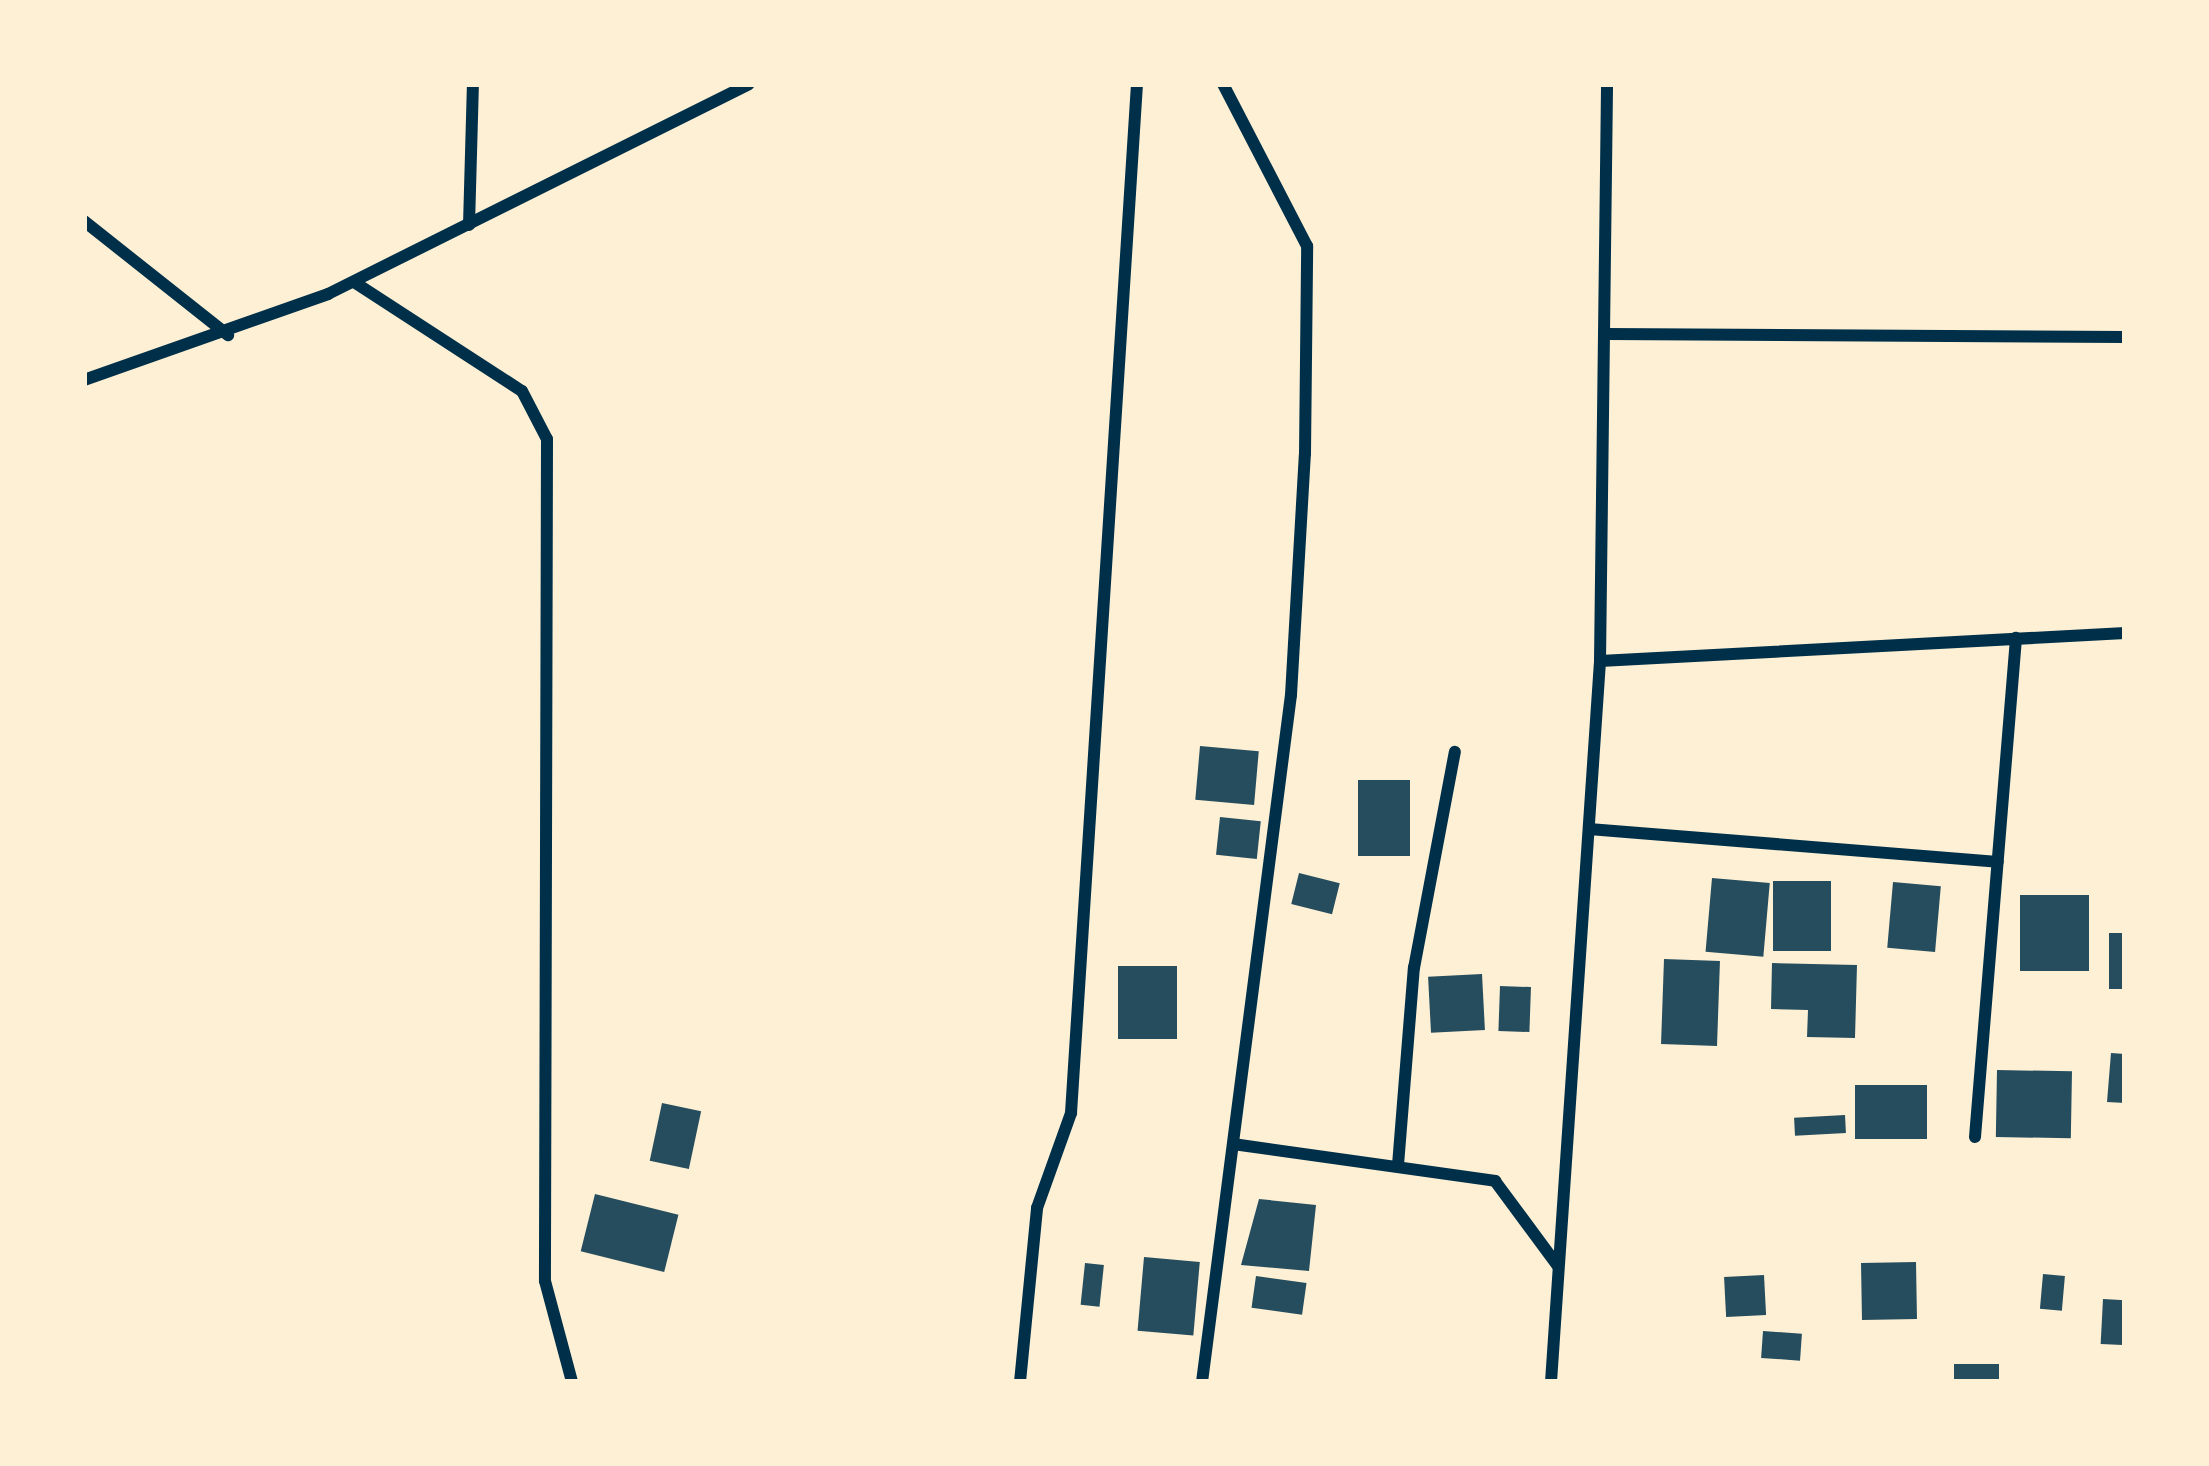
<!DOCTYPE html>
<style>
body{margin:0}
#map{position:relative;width:2209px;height:1466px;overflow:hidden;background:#fdf0d5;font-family:"Fira Sans",sans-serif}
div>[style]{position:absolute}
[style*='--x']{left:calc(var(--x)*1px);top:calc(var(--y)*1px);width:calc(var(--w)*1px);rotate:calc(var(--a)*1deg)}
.building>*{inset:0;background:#264d5e;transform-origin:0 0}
.minor>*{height:12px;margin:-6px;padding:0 6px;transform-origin:6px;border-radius:6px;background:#003049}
span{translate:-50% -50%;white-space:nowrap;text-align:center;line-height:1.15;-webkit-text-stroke:9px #fdf0d5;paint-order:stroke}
.frame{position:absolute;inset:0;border:87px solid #fdf0d5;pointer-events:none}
</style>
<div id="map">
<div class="building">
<i style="left:1200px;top:746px;width:59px;height:54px;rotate:5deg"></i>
<i style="left:1358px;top:780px;width:52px;height:76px"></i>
<i style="left:1220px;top:817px;width:41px;height:38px;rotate:6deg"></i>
<i style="left:1299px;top:873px;width:42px;height:32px;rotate:14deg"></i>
<i style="left:1712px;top:878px;width:58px;height:74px;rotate:5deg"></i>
<i style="left:1773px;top:881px;width:58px;height:70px"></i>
<i style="left:1893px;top:882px;width:48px;height:66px;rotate:5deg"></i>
<i style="left:2020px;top:895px;width:69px;height:76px"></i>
<i style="left:2109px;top:933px;width:16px;height:56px"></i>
<i style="left:1664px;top:959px;width:56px;height:85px;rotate:2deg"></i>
<i style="clip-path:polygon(1772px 963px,1857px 965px,1855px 1038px,1807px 1037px,1808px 1010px,1771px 1009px)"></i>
<i style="left:1177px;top:966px;width:73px;height:59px;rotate:90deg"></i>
<i style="left:1482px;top:974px;width:56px;height:54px;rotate:87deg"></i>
<i style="left:1500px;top:986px;width:31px;height:45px;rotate:2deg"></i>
<i style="clip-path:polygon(2111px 1053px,2125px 1054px,2125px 1103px,2107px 1102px)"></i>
<i style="left:1997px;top:1070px;width:75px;height:67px;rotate:1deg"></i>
<i style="left:1855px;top:1085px;width:72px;height:54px"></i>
<i style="left:662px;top:1103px;width:40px;height:59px;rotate:12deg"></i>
<i style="left:1845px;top:1115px;width:18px;height:51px;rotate:87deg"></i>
<i style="left:595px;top:1194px;width:86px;height:59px;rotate:14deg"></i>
<i style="clip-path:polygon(1259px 1199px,1316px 1205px,1309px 1271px,1241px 1265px)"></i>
<i style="left:1144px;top:1257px;width:56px;height:74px;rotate:5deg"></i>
<i style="left:1916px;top:1262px;width:57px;height:55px;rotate:89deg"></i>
<i style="left:1085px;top:1263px;width:19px;height:42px;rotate:6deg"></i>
<i style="left:2043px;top:1274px;width:22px;height:35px;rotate:5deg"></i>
<i style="left:1764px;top:1275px;width:40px;height:40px;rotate:87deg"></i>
<i style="left:1256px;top:1276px;width:51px;height:32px;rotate:8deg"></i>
<i style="left:2103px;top:1299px;width:22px;height:45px;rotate:3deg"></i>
<i style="left:1763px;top:1331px;width:39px;height:27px;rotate:4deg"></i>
<i style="left:1999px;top:1364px;width:18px;height:45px;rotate:90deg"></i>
</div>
<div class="minor">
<i style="--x:84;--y:221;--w:184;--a:38.4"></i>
<i style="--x:469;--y:225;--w:141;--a:-88.4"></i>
<i style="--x:354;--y:282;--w:200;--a:33"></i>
<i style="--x:522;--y:391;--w:54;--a:62.5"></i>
<i style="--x:547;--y:439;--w:842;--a:90.14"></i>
<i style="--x:545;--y:1281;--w:105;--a:75"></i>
<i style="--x:1606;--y:334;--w:519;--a:0.33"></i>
<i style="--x:84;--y:380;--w:259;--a:-19.4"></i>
<i style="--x:328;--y:294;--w:470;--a:-26.5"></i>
<i style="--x:1600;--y:661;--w:526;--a:-3.05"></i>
<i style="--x:1589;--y:829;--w:410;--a:4.6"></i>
<i style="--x:1975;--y:1137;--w:501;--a:-85.3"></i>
<i style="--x:1233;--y:1144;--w:265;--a:8"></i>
<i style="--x:1495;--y:1181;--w:106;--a:53.5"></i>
<i style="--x:1398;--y:1165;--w:198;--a:-85.4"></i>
<i style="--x:1414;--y:968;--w:220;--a:-79.3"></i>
<i style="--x:1020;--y:1382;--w:175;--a:-84.4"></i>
<i style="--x:1037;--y:1208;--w:101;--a:-70.3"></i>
<i style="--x:1071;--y:1113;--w:1031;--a:-86.33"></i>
<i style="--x:1202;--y:1382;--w:693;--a:-82.62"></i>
<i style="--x:1291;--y:695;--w:241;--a:-86.7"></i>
<i style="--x:1305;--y:454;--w:208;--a:-89.4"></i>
<i style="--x:1307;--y:246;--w:182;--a:-117.4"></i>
<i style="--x:1551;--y:1382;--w:723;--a:-86.11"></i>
<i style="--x:1600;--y:661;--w:577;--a:-89.3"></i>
</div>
<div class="frame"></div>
</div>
